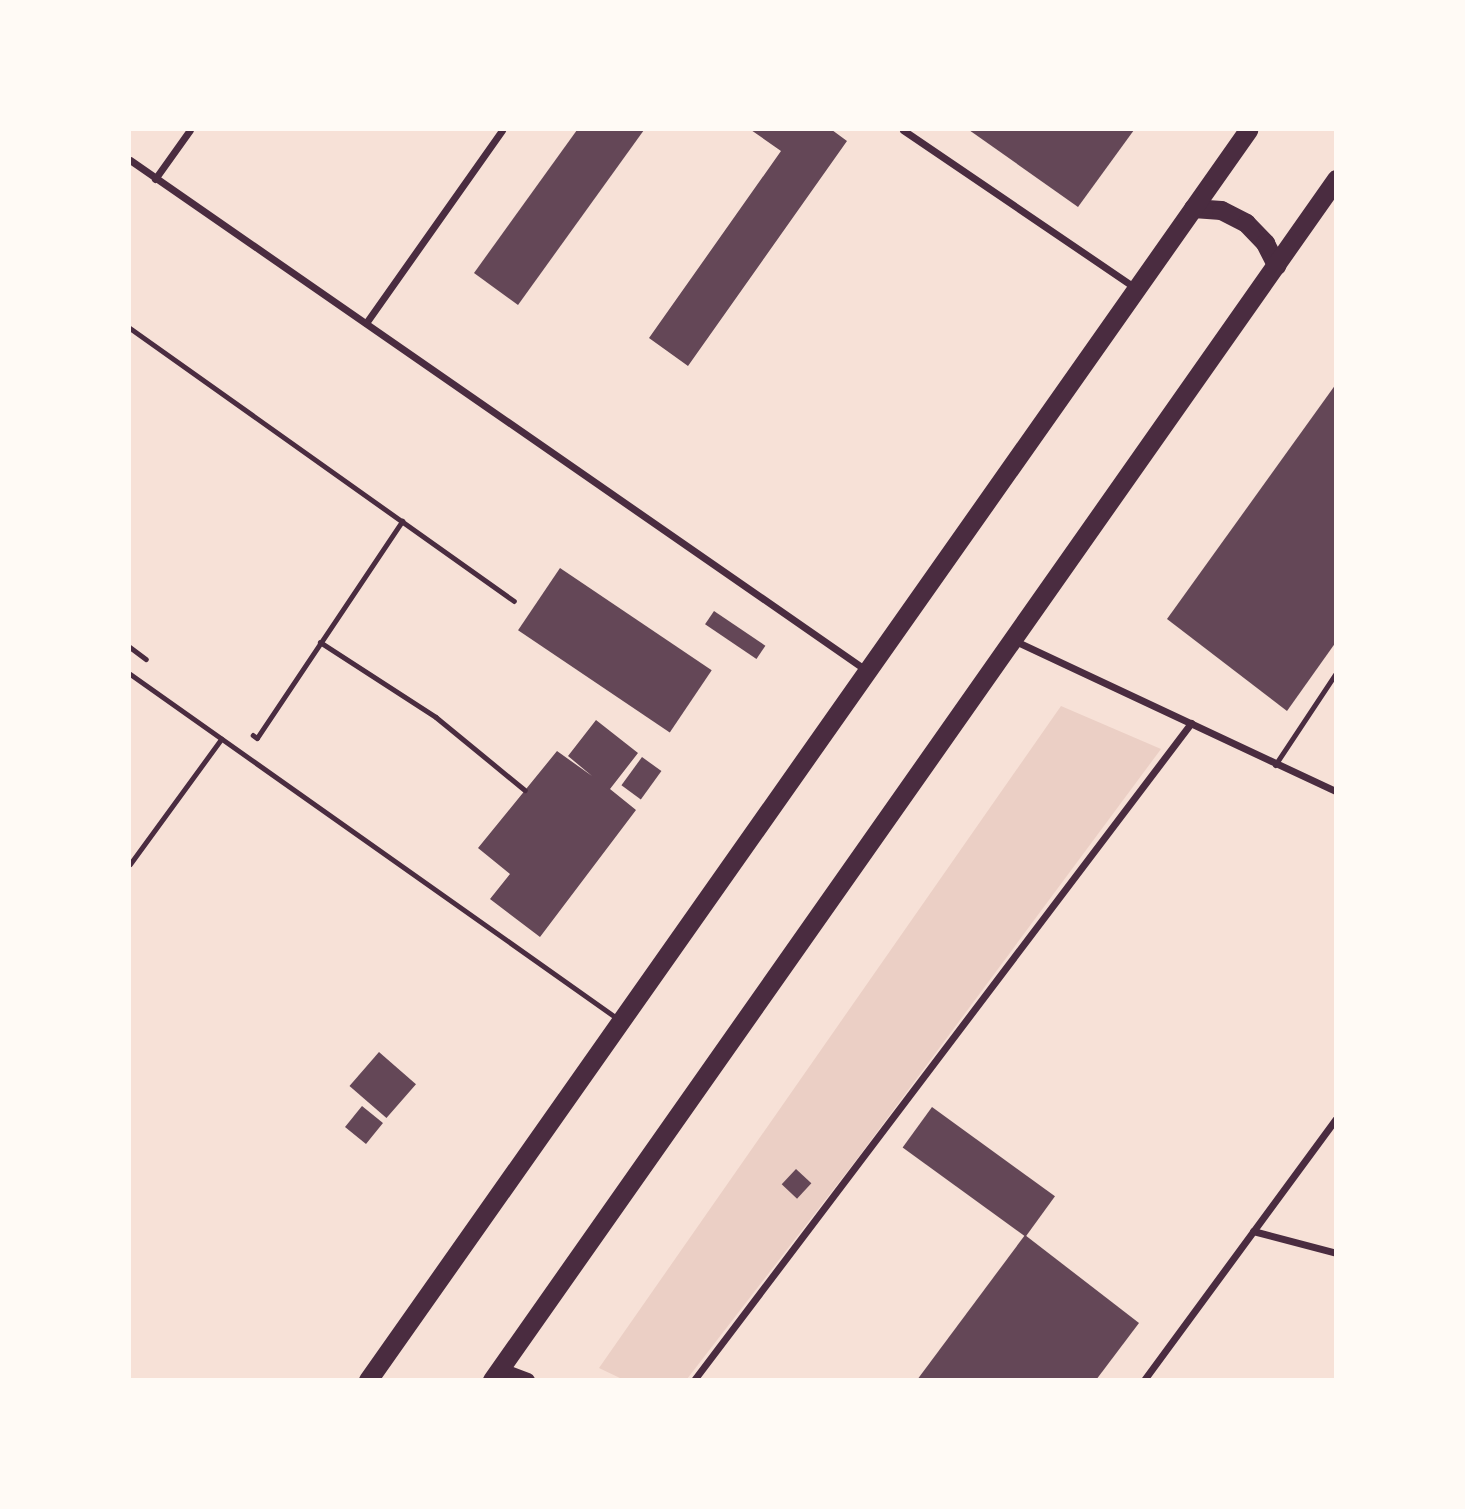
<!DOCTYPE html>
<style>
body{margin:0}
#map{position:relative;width:1465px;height:1509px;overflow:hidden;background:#f7e1d7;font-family:Inter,sans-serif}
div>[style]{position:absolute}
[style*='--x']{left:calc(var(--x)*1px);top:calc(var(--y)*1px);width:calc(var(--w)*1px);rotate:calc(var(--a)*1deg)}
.green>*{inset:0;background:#ebcfc5}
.building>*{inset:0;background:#644757;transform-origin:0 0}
.path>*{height:4.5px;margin:-2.25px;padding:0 2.25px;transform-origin:2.25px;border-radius:2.25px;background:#4a2c40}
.service>*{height:5px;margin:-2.5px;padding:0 2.5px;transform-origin:2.5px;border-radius:2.5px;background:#4a2c40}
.minor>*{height:7px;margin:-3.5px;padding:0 3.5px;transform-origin:3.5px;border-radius:3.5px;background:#4a2c40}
.secondary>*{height:14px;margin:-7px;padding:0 7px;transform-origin:7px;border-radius:7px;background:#4a2c40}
.trunk>*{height:19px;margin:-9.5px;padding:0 9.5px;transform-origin:9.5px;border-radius:9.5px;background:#4a2c40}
span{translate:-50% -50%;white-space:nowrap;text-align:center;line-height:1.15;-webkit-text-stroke:5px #fffaf5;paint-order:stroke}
.frame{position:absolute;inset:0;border:131px solid #fffaf5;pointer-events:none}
</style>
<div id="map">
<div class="green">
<i style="clip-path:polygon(1061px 706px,1161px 749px,860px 1155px,687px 1379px,622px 1379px,599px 1368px)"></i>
</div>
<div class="building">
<i style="clip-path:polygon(577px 130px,644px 130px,518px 305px,474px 273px)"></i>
<i style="clip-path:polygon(751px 130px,832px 130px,847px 141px,688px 366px,649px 338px,781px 151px)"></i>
<i style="clip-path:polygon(969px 130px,1134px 130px,1078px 207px)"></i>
<i style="clip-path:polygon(1336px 384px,1336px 642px,1287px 711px,1167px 619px)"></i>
<i style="left:560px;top:568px;width:183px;height:75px;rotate:34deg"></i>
<i style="left:714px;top:611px;width:62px;height:16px;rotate:34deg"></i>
<i style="clip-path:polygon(596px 720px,638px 753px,610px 789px,636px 810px,540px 937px,490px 899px,510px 874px,478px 848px,557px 751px,592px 776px,568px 756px)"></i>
<i style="left:642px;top:757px;width:24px;height:35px;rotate:36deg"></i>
<i style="left:379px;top:1052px;width:49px;height:45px;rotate:41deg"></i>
<i style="left:362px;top:1106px;width:27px;height:27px;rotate:39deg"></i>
<i style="left:932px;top:1107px;width:152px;height:50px;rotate:36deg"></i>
<i style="left:796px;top:1169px;width:21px;height:21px;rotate:43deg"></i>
<i style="clip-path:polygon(1025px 1235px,1139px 1323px,1096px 1380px,917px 1380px)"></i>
</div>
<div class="path">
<i style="--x:130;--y:328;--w:471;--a:35.4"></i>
<i style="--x:320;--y:642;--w:138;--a:32.9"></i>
<i style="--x:436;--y:717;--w:115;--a:39.4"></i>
<i style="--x:130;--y:647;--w:20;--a:37"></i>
<i style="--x:253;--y:735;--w:5;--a:37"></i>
<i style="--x:257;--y:738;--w:261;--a:-56.2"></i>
</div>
<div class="service">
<i style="--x:130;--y:674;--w:598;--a:35.26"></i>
<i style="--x:1275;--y:765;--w:110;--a:-56.5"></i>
<i style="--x:130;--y:864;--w:155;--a:-53.9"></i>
</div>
<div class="minor">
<i style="--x:903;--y:130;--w:279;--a:34.2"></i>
<i style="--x:130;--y:160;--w:895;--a:34.72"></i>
<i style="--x:155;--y:179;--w:60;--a:-54.5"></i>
<i style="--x:366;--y:323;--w:236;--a:-54.8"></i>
<i style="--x:1013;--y:640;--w:357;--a:25.1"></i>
<i style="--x:1253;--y:1231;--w:86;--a:14.8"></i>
<i style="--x:694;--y:1380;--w:824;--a:-52.89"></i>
<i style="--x:1144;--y:1380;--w:324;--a:-53.7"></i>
</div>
<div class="secondary">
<i style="--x:499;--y:1369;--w:31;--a:21"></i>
</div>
<div class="trunk">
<i style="--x:1193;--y:208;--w:28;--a:4"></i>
<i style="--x:1221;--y:210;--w:28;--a:27"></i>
<i style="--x:1246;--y:223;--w:28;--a:46"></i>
<i style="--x:1265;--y:243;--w:25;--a:63"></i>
<i style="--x:368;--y:1380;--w:1529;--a:-54.85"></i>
<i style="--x:492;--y:1380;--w:1468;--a:-54.9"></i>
</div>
<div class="frame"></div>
</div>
